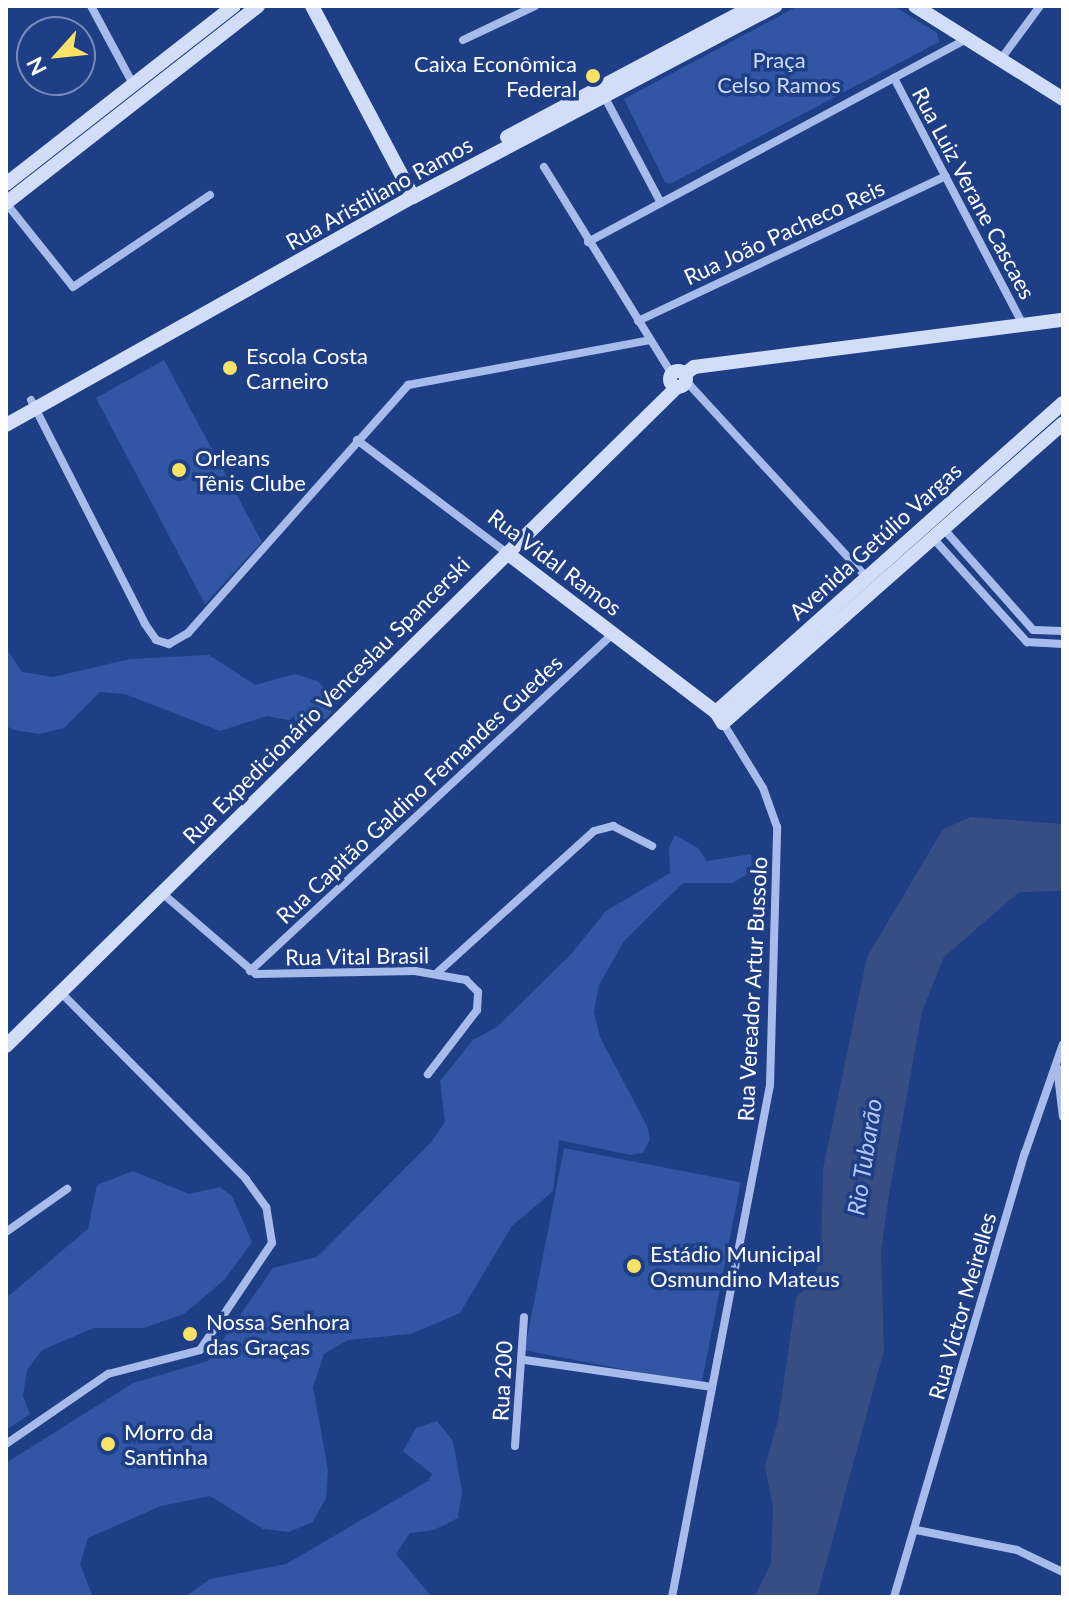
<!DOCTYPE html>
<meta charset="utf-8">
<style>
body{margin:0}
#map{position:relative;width:1069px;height:1603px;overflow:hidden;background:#1e3e86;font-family:Lato,sans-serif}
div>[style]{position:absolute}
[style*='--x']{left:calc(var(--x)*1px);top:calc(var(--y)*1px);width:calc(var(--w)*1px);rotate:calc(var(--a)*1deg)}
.green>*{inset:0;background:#3256a3;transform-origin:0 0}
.water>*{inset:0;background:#374e84}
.street>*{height:8px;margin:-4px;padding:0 4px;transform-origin:4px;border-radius:4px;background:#a7bcea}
.secondary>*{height:14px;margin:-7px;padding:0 7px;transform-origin:7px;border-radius:7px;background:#d2ddf8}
.secondary>.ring{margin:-7px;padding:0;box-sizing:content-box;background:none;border:14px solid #d2ddf8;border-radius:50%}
.dots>*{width:22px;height:22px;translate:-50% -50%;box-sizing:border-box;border:4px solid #1e3e86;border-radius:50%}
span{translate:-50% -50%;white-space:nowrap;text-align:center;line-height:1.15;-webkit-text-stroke:7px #1e3e86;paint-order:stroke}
.park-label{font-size:22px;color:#cbdaf8}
.poi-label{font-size:22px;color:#fff}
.right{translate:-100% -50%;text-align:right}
.left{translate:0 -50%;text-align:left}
.street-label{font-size:22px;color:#fff}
.water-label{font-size:24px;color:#b2c7f2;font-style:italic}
.frame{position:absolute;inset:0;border:8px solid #fff;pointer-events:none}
.north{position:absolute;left:16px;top:16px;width:80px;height:80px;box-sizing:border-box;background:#1e3e86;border:2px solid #788bb6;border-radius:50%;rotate:243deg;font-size:22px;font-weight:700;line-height:32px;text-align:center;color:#fff}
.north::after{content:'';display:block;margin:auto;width:28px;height:36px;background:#f9e266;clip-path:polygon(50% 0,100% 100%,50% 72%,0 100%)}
</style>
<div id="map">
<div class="green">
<i style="clip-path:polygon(798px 6px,894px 6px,937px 33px,939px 42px,670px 184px,665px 182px,624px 99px)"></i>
<i style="clip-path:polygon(164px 360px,262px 542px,205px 604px,96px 398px)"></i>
<i style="clip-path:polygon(6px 648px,22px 672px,53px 677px,130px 659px,209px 655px,255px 685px,295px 674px,317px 681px,334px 697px,336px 707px,327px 718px,308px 724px,267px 716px,220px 731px,125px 694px,100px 692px,64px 728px,39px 734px,14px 730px,6px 726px)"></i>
<i style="clip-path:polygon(675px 835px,698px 848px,707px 861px,751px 854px,752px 871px,733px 883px,683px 883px,624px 941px,599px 985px,594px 1012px,600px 1037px,647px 1126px,650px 1139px,643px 1153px,630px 1155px,559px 1140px,553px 1191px,512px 1226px,460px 1313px,411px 1334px,348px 1340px,324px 1354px,313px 1387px,328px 1470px,326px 1498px,313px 1522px,289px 1532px,263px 1529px,210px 1496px,161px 1506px,88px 1538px,80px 1564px,93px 1597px,6px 1597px,6px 1463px,133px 1383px,208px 1361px,273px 1268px,317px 1257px,432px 1141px,445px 1122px,440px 1081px,473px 1040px,497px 1027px,572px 953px,606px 911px,670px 873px,669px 847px)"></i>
<i style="left:564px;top:1148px;width:180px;height:206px;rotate:11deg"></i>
<i style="clip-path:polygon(133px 1171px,189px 1194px,220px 1187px,232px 1196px,252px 1242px,225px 1279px,184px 1314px,144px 1328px,94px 1328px,42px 1350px,27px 1370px,23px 1396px,30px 1414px,6px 1430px,6px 1298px,88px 1229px,97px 1185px)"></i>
<i style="clip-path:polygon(437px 1421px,453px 1441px,462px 1492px,458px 1518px,434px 1530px,410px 1533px,396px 1554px,432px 1597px,185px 1597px,210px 1579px,286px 1564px,428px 1481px,432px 1474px,403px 1451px,416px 1428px)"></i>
</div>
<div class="water">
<i style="clip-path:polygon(971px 817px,1063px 824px,1063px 891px,1019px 892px,944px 957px,922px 1011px,889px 1195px,881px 1251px,884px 1350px,817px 1597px,754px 1597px,771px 1564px,773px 1508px,765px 1466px,778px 1421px,796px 1298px,813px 1281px,821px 1256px,823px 1169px,867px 957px,943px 829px)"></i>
</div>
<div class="street">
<i style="--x:91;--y:6;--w:91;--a:61.7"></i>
<i style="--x:463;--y:40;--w:80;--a:-25.3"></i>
<i style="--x:1001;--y:59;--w:66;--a:-53.7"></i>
<i style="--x:894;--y:78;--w:279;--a:62.4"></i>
<i style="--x:603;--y:94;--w:123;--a:62"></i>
<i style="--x:544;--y:167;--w:243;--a:58.3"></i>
<i style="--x:6;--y:203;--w:107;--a:51.4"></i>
<i style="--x:73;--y:287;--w:165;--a:-33.9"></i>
<i style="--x:588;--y:242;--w:429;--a:-28.2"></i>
<i style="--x:638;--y:321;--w:340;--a:-25.2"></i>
<i style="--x:686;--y:381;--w:269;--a:47.4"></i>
<i style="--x:31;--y:400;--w:251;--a:63"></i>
<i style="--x:145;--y:624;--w:19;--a:55"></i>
<i style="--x:156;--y:640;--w:14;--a:17"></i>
<i style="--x:169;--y:644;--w:22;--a:-30"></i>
<i style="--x:188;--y:633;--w:332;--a:-48.4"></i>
<i style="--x:408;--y:385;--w:246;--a:-10.5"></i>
<i style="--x:357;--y:440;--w:188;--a:37"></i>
<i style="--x:942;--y:527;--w:137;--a:48.5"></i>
<i style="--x:1033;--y:630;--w:30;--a:2"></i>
<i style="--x:932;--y:537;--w:142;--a:47.9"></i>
<i style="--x:1027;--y:642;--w:36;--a:3"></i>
<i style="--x:162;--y:893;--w:124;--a:40.8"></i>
<i style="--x:256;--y:974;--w:159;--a:-1.1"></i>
<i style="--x:415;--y:971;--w:52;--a:10"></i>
<i style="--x:466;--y:980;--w:17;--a:45"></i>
<i style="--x:478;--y:992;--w:18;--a:93"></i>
<i style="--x:477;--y:1010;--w:81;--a:127.4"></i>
<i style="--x:250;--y:971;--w:495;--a:-42.9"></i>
<i style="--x:438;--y:972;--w:210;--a:-42.1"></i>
<i style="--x:594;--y:831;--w:20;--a:-15"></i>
<i style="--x:613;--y:826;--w:44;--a:27.1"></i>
<i style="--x:1057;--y:1067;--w:50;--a:83.2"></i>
<i style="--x:6;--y:1232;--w:75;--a:-35.2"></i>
<i style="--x:525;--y:1360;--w:189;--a:8.2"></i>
<i style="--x:6;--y:1444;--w:124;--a:-34.5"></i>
<i style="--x:108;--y:1374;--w:95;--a:-14.6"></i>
<i style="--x:200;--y:1350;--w:129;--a:-56.1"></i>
<i style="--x:272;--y:1243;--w:36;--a:-99"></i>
<i style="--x:266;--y:1207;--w:34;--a:-126"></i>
<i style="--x:246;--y:1179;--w:264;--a:-134.8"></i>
<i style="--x:515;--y:1446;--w:129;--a:-86"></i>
<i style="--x:916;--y:1530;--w:103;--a:11.2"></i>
<i style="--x:1017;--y:1550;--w:51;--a:25.6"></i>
<i style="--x:672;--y:1597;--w:521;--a:-79.16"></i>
<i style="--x:770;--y:1085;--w:258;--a:-88.4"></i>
<i style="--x:777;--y:827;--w:41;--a:-109.7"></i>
<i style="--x:763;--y:788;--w:76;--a:-121.6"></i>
<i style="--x:894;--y:1597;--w:463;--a:-73.6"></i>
<i style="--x:1025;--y:1153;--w:115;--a:-70.8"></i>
</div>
<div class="secondary">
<i style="--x:312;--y:6;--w:216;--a:62.1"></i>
<i style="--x:915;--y:6;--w:175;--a:32.1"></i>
<i style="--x:507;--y:137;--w:279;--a:-28"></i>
<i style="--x:6;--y:184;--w:289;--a:-38"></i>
<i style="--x:6;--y:203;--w:320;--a:-38"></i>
<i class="ring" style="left:670px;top:371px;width:2px;height:2px"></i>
<i style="--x:685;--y:374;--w:11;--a:-38"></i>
<i style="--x:694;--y:367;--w:372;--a:-7.3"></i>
<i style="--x:6;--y:425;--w:467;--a:-29.3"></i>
<i style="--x:413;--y:197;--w:410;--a:-27.8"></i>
<i style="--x:507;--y:553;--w:263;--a:37.3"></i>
<i style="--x:716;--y:712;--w:13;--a:58"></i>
<i style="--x:723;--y:723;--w:453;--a:-41.4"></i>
<i style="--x:716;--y:712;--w:465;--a:-41.7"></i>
<i style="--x:6;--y:1046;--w:940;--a:-44.48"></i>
</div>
<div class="dots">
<i style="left:593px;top:76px;background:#f9e266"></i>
<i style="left:230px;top:368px;background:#f9e266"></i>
<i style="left:179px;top:470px;background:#f9e266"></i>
<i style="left:634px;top:1266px;background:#f9e266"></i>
<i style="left:190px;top:1334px;background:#f9e266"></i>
<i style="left:108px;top:1444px;background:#f9e266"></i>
</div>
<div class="park-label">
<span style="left:779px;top:72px">Praça<br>Celso Ramos</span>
</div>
<div class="poi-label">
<span class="right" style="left:577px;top:76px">Caixa Econômica<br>Federal</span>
<span class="left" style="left:246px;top:368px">Escola Costa<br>Carneiro</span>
<span class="left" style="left:195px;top:470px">Orleans<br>Tênis Clube</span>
<span class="left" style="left:650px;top:1266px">Estádio Municipal<br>Osmundino Mateus</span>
<span class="left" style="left:206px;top:1334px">Nossa Senhora<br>das Graças</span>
<span class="left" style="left:124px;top:1444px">Morro da<br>Santinha</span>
</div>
<div class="street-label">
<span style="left:379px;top:193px;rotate:-29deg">Rua Aristiliano Ramos</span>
<span style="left:974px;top:193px;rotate:62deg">Rua Luiz Verane Cascaes</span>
<span style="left:784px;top:232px;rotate:-25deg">Rua João Pacheco Reis</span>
<span style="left:875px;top:541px;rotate:-42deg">Avenida Getúlio Vargas</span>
<span style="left:555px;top:562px;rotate:37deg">Rua Vidal Ramos</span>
<span style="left:326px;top:700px;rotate:-45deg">Rua Expedicionário Venceslau Spancerski</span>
<span style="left:419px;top:789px;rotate:-43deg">Rua Capitão Galdino Fernandes Guedes</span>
<span style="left:357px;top:956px;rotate:-1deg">Rua Vital Brasil</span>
<span style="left:752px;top:989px;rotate:-87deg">Rua Vereador Artur Bussolo</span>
<span style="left:962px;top:1306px;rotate:-74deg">Rua Victor Meirelles</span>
<span style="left:502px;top:1381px;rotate:-87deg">Rua 200</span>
</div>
<div class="water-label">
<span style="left:864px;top:1157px;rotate:-81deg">Rio Tubarão</span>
</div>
<div class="frame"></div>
<div class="north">N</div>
</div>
